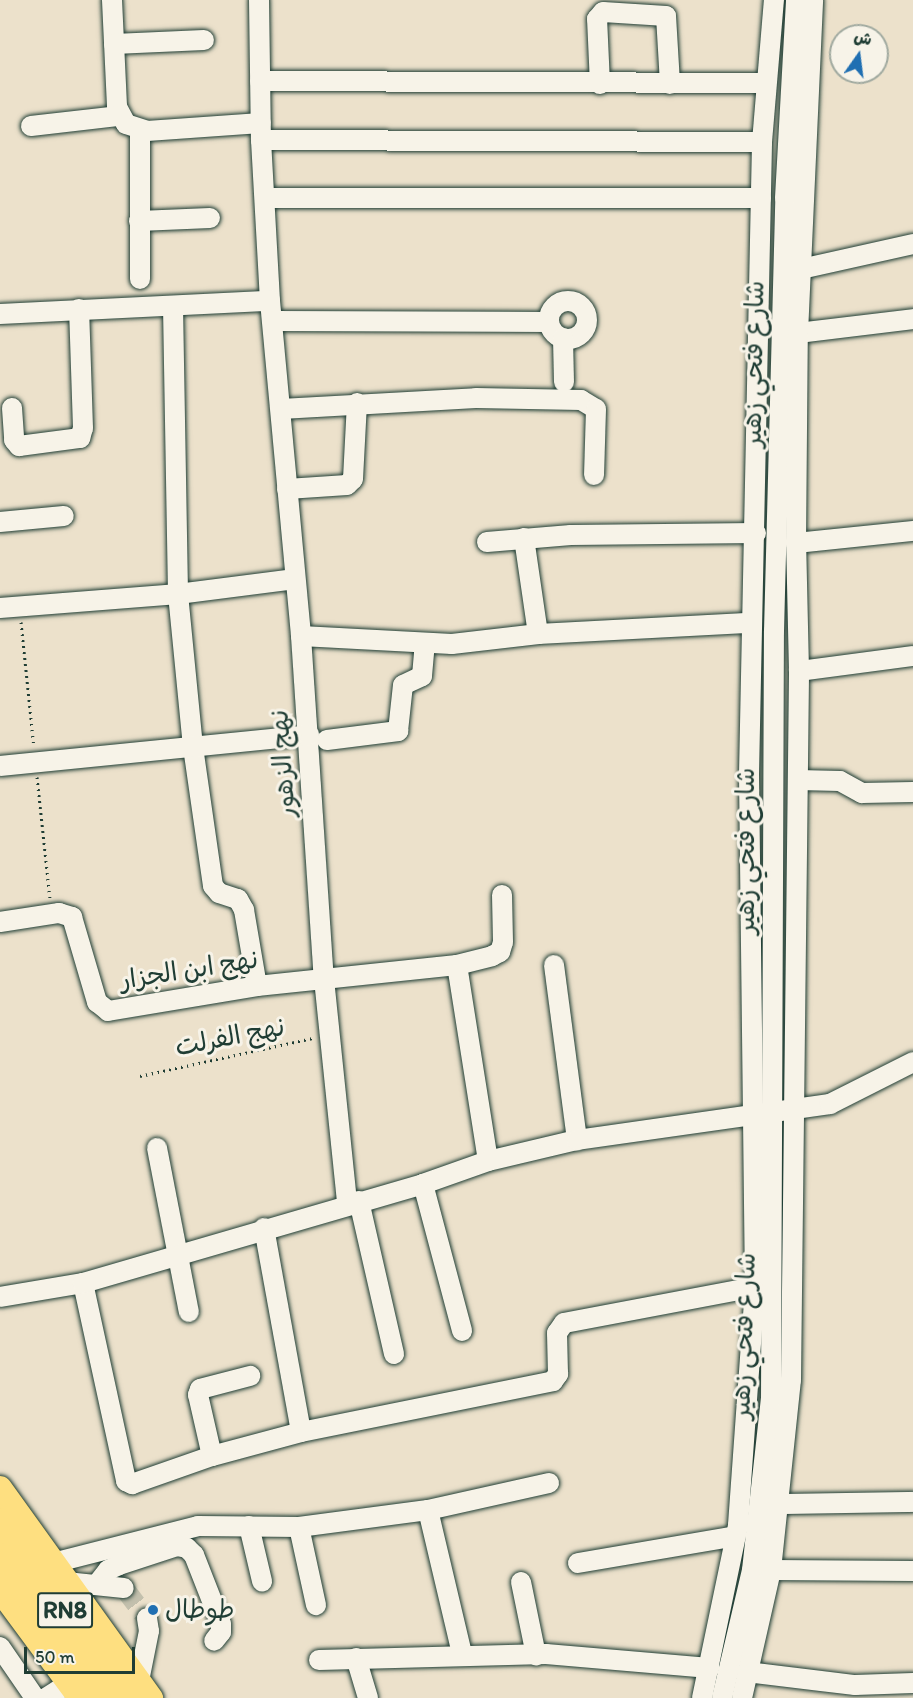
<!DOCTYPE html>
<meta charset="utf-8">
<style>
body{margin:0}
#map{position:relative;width:913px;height:1698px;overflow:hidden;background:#ece1cb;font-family:Itim,"Playpen Sans Arabic",sans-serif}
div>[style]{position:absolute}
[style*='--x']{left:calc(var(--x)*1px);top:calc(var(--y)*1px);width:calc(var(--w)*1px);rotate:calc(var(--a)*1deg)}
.minor-tunnel>*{height:20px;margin-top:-10px;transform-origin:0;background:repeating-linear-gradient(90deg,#c3c0ad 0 20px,transparent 0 30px)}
.path>*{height:3px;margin-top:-1.5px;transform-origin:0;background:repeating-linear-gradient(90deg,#1f3d34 0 1.5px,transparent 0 6px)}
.roads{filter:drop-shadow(0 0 2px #1f3d34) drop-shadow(0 0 2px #1f3d34)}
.minor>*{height:20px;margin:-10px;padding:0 10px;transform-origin:10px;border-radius:10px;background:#f7f3e8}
.minor>.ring{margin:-10px;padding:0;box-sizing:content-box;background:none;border:20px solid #f7f3e8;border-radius:50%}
.major>*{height:24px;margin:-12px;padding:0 12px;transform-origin:12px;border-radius:12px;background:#fedf80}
.highway>*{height:28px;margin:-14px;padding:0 14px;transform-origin:14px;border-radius:14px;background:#fedf80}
.dots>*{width:16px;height:16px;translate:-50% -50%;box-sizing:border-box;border:3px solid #f7f3e8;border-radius:50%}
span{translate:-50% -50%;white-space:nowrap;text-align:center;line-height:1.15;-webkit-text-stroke:6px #f7f3e8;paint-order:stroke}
.shield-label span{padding:2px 4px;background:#f7f3e8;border:2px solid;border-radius:4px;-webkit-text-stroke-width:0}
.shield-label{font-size:24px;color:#1f3d34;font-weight:700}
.street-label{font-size:26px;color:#1f3d34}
.poi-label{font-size:26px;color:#1f3d34}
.left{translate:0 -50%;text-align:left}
.north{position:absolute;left:829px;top:24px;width:60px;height:60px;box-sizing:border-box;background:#f7f3e8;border:2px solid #a1aaa0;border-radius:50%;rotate:14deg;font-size:16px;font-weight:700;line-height:24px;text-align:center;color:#1f3d34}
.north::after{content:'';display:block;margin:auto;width:21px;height:27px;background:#1f6fb2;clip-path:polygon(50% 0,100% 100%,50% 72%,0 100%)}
.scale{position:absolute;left:24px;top:1647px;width:111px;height:27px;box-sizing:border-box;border:3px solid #1f3d34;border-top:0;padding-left:8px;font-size:18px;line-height:21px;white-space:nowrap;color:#1f3d34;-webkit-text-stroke:4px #f7f3e8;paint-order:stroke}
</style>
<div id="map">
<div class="minor-tunnel">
<i style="--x:124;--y:1588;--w:38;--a:53"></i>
</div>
<div class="path">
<i style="--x:21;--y:622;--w:126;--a:84.1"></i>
<i style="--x:37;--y:777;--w:123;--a:83.9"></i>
<i style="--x:140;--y:1076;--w:177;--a:-12.4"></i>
</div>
<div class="roads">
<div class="minor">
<i style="--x:112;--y:0;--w:107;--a:87.3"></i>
<i style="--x:117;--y:107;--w:19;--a:62"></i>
<i style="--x:126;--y:124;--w:22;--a:18"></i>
<i style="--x:147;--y:131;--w:114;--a:-4"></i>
<i style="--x:259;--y:0;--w:140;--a:89.2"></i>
<i style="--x:261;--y:140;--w:161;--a:86.8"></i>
<i style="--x:270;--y:301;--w:336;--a:84.7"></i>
<i style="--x:301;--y:636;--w:344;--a:86.2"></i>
<i style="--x:324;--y:979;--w:225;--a:84.1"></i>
<i style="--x:114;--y:44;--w:90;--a:-2.5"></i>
<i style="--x:260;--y:81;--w:506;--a:0.23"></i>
<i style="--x:600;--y:84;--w:65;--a:-92.6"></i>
<i style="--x:597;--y:19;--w:9;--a:-49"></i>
<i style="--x:603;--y:12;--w:63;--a:3.6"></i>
<i style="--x:666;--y:16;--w:68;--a:86.6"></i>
<i style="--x:31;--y:126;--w:89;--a:-6.5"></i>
<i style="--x:140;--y:130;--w:149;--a:90"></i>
<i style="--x:261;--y:140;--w:501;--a:0.23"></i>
<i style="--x:265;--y:198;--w:496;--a:0"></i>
<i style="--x:139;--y:221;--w:71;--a:-2.4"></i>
<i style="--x:801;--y:269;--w:115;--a:-12.6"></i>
<i class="ring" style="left:549px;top:301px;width:18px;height:18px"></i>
<i style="--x:173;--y:306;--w:288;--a:89"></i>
<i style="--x:178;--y:594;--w:154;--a:84.4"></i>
<i style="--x:193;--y:747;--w:140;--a:81.8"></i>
<i style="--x:213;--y:886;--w:9;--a:49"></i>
<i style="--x:219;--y:893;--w:20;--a:18"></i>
<i style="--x:238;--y:899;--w:13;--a:61"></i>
<i style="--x:244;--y:910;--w:77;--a:80.3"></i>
<i style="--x:0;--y:314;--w:270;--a:-2.8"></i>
<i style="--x:273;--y:321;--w:276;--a:0.2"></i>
<i style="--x:798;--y:333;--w:116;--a:-6.9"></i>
<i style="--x:563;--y:338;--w:44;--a:88.7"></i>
<i style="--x:12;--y:408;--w:32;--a:86"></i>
<i style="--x:14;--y:440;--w:8;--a:50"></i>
<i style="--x:19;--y:446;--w:62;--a:-7.5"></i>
<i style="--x:80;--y:438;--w:10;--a:-73"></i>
<i style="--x:83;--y:428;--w:119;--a:-91.9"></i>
<i style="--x:281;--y:409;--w:195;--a:-3.2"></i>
<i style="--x:476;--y:398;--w:105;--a:1.1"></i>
<i style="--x:581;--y:400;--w:17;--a:31"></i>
<i style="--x:596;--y:409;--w:66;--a:91.7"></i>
<i style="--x:287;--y:489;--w:60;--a:-3.8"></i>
<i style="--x:347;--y:485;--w:8;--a:-45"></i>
<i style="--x:353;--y:479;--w:76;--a:-87"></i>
<i style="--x:0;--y:522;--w:64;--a:-5.4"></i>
<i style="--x:524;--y:538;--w:97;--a:81.7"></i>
<i style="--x:487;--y:542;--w:84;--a:-4.8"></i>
<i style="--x:571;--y:535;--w:185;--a:-0.6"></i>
<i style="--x:796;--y:543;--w:118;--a:-5.9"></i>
<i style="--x:0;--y:608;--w:179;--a:-4.5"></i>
<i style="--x:178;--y:594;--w:118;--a:-7.3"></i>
<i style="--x:301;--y:636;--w:151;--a:3"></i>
<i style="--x:452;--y:644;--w:87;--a:-6.6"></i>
<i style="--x:538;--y:634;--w:213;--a:-3"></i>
<i style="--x:799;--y:671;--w:115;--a:-7.5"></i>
<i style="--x:327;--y:740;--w:72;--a:-7.2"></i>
<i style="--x:398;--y:731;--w:46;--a:-83.8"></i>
<i style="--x:403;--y:685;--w:21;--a:-25"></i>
<i style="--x:422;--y:676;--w:32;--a:-85"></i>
<i style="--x:0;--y:766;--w:311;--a:-5.7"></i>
<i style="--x:798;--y:780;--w:42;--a:1.4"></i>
<i style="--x:840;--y:781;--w:25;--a:29"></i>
<i style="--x:862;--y:793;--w:51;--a:-1.1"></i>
<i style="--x:0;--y:922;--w:60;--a:-8.7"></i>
<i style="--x:59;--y:913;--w:14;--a:17"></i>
<i style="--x:72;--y:917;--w:89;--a:73.6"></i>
<i style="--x:97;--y:1002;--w:14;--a:39"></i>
<i style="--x:108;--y:1011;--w:151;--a:-9.5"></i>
<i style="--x:257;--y:986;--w:201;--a:-6"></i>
<i style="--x:457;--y:965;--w:36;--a:-14"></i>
<i style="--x:492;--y:956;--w:9;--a:-27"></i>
<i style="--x:500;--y:952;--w:10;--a:-73"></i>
<i style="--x:503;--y:942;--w:47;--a:-91.2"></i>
<i style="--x:457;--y:965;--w:198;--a:81"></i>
<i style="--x:554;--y:965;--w:177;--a:82.5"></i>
<i style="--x:157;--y:1148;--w:167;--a:79"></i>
<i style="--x:423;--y:1184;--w:152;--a:75.1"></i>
<i style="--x:359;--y:1201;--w:157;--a:77.1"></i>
<i style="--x:264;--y:1228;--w:207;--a:79.7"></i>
<i style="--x:83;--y:1283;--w:203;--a:77.7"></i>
<i style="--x:126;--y:1481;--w:7;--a:27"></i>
<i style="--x:132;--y:1484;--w:85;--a:-19.3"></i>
<i style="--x:212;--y:1456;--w:92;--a:-15.1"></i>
<i style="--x:301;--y:1432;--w:257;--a:-11.4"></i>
<i style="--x:553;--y:1381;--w:9;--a:-54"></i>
<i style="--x:558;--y:1374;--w:41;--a:-91.4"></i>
<i style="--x:557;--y:1333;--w:12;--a:-55"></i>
<i style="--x:564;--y:1323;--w:194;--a:-10.7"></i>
<i style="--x:0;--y:1297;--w:84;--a:-9.6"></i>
<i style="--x:83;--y:1283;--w:354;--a:-16.2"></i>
<i style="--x:423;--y:1184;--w:69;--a:-19.5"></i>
<i style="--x:488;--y:1161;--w:91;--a:-13.3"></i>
<i style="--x:577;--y:1140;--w:256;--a:-8.1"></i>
<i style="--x:830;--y:1104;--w:93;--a:-26.8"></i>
<i style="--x:212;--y:1456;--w:63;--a:-102.9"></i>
<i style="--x:198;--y:1395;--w:6;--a:-72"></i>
<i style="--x:200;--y:1389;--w:52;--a:-14.6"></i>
<i style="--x:779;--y:1504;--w:134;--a:-0.9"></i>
<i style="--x:428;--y:1510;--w:148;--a:76.7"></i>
<i style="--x:249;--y:1526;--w:57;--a:76.7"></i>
<i style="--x:299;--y:1527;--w:80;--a:77.7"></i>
<i style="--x:53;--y:1563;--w:150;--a:-14.3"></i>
<i style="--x:198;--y:1526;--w:101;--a:0.6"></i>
<i style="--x:299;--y:1527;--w:130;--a:-7.5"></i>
<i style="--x:428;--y:1510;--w:124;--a:-12.6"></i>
<i style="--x:578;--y:1563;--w:160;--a:-9.7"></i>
<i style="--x:771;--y:1570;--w:142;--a:0.4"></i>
<i style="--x:66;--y:1582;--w:58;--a:5.9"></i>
<i style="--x:521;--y:1582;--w:75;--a:78.4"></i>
<i style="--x:98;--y:1583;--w:16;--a:-52"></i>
<i style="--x:108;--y:1570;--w:12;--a:-24"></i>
<i style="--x:119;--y:1565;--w:61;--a:-18.1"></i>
<i style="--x:177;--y:1546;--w:10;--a:11"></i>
<i style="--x:187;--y:1548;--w:10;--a:45"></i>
<i style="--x:194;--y:1555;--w:74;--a:68.6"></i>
<i style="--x:221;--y:1624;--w:8;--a:90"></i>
<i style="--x:221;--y:1632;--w:11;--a:128"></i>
<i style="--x:0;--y:1647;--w:62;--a:55.5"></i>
<i style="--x:356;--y:1658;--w:42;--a:73.3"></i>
<i style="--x:319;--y:1660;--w:227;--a:-1.5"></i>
<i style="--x:546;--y:1654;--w:164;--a:4.9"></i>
<i style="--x:747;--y:1672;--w:109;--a:6.9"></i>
<i style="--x:855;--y:1685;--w:58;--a:-2"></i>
<i style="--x:139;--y:1681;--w:51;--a:-78.7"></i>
<i style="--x:149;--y:1631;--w:13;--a:-99"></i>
<i style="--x:46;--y:1698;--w:27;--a:-33"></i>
<i style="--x:702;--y:1698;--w:177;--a:-78.2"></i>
<i style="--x:738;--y:1525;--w:239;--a:-85.9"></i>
<i style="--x:755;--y:1287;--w:513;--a:-90.67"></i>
<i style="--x:749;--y:774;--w:632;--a:-88.82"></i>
<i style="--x:762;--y:142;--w:143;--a:-85.2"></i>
<i style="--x:722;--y:1698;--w:131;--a:-76.8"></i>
<i style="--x:752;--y:1570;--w:172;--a:-83.7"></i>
<i style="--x:771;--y:1399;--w:768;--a:-89.78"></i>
<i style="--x:774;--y:631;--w:433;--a:-88.5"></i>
<i style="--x:785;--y:198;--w:198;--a:-86.8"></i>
<i style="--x:742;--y:1698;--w:131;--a:-77.2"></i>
<i style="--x:771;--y:1570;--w:191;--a:-84"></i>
<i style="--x:791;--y:1380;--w:709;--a:-89.35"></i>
<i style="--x:799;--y:671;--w:128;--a:-91.3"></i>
<i style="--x:796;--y:543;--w:210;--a:-89.5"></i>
<i style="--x:798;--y:333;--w:333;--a:-87.4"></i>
</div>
<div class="major">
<i style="--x:0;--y:1488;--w:259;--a:54.3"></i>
<i style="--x:0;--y:1590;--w:134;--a:53.5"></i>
</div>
<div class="highway">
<i style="--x:0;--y:1522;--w:219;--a:53.5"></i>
<i style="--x:0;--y:1557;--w:176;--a:53.3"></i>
</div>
</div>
<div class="dots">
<i style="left:153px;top:1610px;background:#1f6fb2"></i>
</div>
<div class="shield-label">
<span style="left:65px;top:1610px">RN8</span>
</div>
<div class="street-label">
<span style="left:754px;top:364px;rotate:-89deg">شارع فتحي زهير</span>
<span style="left:283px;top:764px;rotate:-94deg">نهج الزهور</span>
<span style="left:746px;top:851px;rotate:-90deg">شارع فتحي زهير</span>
<span style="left:189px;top:970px;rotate:-9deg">نهج ابن الجزار</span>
<span style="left:230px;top:1037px;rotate:-11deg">نهج الفرلت</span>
<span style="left:744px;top:1336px;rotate:-88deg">شارع فتحي زهير</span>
</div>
<div class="poi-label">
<span class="left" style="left:165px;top:1610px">طوطال</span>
</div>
<div class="north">ش</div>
<div class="scale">50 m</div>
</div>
